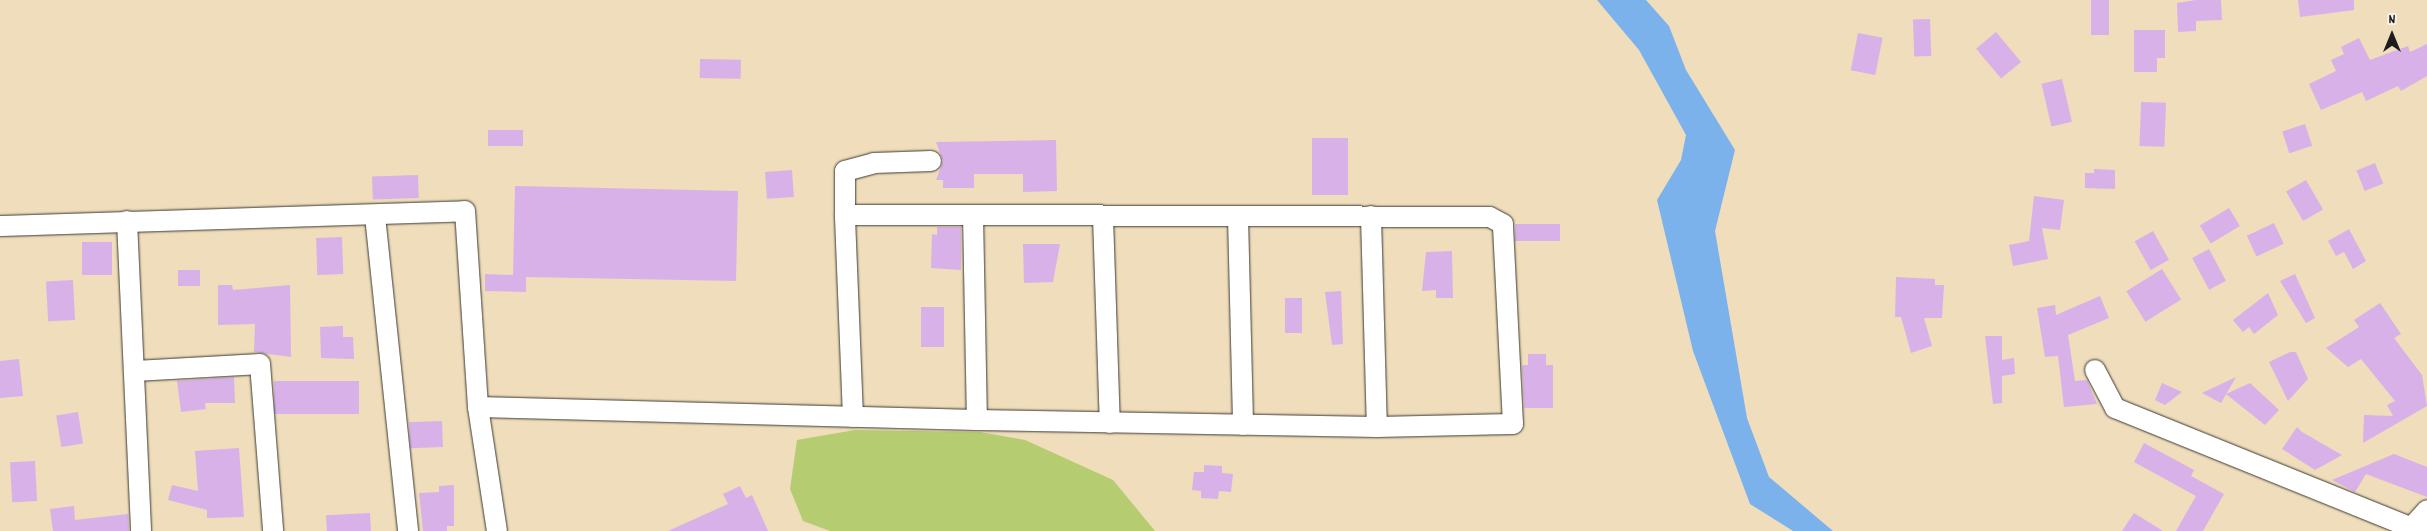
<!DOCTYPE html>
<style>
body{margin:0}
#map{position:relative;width:2427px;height:531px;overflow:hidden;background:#efddbb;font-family:Dekko,sans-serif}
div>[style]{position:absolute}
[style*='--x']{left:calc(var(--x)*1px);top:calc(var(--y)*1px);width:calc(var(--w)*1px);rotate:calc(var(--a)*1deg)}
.green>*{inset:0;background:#b5cc71}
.water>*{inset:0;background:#7cb2eb}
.building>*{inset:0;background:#d8b1e9;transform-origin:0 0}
.roads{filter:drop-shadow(0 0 1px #3c3934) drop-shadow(0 0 1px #3c3934)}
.minor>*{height:20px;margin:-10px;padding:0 10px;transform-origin:10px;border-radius:10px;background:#fff}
span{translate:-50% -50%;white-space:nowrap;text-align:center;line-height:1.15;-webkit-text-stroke:4px #f7f3e8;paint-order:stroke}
.north{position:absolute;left:2367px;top:10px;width:50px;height:50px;-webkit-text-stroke:4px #f7f3e8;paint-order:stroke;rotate:0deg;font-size:14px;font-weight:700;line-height:20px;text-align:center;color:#1c1c1c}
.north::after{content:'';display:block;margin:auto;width:18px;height:22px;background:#1c1c1c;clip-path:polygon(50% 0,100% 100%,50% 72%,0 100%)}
</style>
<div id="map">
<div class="green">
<i style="clip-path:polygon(855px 430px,980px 432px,1025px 440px,1113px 480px,1155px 531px,830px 531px,803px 521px,790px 489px,797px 440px)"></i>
</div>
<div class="water">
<i style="clip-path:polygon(1597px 0,1646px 0,1669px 26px,1686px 70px,1735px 150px,1715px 231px,1747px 418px,1769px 477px,1833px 531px,1793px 531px,1750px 504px,1693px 351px,1657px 200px,1681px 160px,1686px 135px,1639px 50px)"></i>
</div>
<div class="building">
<i style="left:2091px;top:0;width:18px;height:35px"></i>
<i style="clip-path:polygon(2196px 0,2221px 0,2222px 20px,2196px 21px,2196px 31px,2178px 32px,2177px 3px)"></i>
<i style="clip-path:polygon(2298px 0,2354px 0,2354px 10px,2300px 17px)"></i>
<i style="left:1930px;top:19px;width:37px;height:17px;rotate:88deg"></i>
<i style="clip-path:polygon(2134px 30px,2165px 30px,2165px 58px,2157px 58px,2157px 72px,2134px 72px)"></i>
<i style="left:1996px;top:32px;width:39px;height:26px;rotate:50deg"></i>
<i style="left:1858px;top:33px;width:25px;height:38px;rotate:11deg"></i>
<i style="clip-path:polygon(2359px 38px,2370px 60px,2408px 46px,2410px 52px,2427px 44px,2427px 76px,2401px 91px,2398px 86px,2366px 101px,2362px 92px,2321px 110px,2309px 84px,2336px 71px,2331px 60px,2344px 54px,2341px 47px)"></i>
<i style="left:700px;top:59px;width:41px;height:19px;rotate:1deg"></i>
<i style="left:2062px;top:79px;width:44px;height:21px;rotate:77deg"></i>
<i style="left:2141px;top:102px;width:25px;height:44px;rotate:2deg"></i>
<i style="left:2305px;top:124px;width:23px;height:24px;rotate:72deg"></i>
<i style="left:488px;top:130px;width:35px;height:16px"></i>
<i style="left:1312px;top:138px;width:36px;height:57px"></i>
<i style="clip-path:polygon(1056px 140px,1057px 191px,1023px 192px,1023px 174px,974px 174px,974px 188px,943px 188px,943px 180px,936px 180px,943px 161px,936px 142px)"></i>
<i style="left:2375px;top:163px;width:22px;height:20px;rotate:68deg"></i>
<i style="clip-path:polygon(2094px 169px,2115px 170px,2115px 189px,2085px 188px,2085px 173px,2094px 173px)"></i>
<i style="left:792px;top:170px;width:27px;height:27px;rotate:86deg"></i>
<i style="left:418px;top:175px;width:23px;height:46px;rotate:88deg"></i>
<i style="left:2306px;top:180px;width:34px;height:23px;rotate:60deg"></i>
<i style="clip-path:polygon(515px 186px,738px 191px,736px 281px,526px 277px,526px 292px,485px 291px,485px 274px,513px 275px)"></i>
<i style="clip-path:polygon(2034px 196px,2064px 200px,2060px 230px,2042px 228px,2048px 259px,2013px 266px,2009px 245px,2029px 241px)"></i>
<i style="left:2229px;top:208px;width:21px;height:34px;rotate:59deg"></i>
<i style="left:2274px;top:223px;width:23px;height:30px;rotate:65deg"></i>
<i style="left:1560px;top:224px;width:17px;height:45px;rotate:90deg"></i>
<i style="clip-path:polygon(937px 227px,961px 227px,961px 270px,931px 268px,932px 234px,937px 235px)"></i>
<i style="clip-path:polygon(2349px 229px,2366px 261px,2353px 269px,2344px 252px,2336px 256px,2328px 241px)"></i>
<i style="left:2153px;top:231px;width:33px;height:21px;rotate:61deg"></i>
<i style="left:342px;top:237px;width:37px;height:26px;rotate:88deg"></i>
<i style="left:82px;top:242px;width:30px;height:33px"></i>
<i style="clip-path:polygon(1023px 244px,1060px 244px,1053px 282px,1024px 283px)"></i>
<i style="left:2209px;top:249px;width:36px;height:19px;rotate:62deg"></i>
<i style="clip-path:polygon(1452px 251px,1453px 298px,1436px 298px,1436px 290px,1422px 291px,1426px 252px)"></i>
<i style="left:2162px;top:269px;width:36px;height:42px;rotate:58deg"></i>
<i style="left:178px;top:270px;width:22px;height:16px"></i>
<i style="clip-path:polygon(2295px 274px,2315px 318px,2306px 323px,2280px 281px)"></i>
<i style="clip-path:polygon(1896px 277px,1935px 279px,1935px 285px,1944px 285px,1942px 318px,1924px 318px,1932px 346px,1911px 353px,1901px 317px,1895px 317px)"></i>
<i style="left:73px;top:280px;width:40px;height:27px;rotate:87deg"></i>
<i style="clip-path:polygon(218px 285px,232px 285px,233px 290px,290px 285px,291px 357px,254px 352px,255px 324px,218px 325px)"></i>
<i style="clip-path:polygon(1341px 291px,1343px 344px,1332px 345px,1325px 292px)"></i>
<i style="clip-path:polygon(2268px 293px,2278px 315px,2254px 334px,2249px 327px,2243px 332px,2233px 320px)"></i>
<i style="clip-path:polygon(2100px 296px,2109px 318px,2068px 335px,2075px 381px,2087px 380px,2097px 404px,2064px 407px,2058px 356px,2045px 357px,2037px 308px,2055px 305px,2056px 315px)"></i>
<i style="left:1285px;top:298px;width:17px;height:35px"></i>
<i style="clip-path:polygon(2380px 303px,2401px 334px,2394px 338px,2422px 375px,2427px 406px,2363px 443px,2364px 415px,2393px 416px,2387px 405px,2395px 401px,2361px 359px,2348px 367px,2326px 348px,2359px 327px,2354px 320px)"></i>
<i style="left:921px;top:307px;width:23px;height:40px"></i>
<i style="clip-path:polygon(343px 326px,343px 337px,353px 337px,354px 359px,321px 358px,320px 327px)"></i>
<i style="clip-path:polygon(1985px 336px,2002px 336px,2002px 360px,2014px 358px,2015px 374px,2002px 376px,2002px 403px,1993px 404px)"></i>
<i style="clip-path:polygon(2290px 352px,2296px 352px,2308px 379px,2288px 401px,2269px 362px)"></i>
<i style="clip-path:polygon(1528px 354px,1546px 354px,1546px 365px,1553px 365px,1553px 408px,1524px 408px,1522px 365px,1528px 365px)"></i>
<i style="clip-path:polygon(19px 359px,23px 396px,0 398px,0 361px)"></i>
<i style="clip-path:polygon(234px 377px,235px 403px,205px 403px,206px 409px,181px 412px,177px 381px)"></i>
<i style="clip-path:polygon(2236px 377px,2221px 403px,2202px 393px)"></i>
<i style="left:359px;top:381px;width:33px;height:85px;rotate:90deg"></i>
<i style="clip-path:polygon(2162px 383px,2182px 392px,2165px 405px,2155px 400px)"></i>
<i style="clip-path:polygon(2250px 383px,2279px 410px,2265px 425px,2226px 394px)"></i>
<i style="left:78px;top:412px;width:32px;height:22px;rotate:81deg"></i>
<i style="left:442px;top:421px;width:26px;height:33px;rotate:88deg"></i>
<i style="clip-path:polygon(2297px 427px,2302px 432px,2342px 455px,2315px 470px,2282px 449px)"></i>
<i style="clip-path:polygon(2144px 443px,2194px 470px,2191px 476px,2224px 494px,2203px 531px,2176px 531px,2196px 496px,2134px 462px)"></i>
<i style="clip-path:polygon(239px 448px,244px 517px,207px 518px,207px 510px,168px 500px,172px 485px,198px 491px,195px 451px)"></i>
<i style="clip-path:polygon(2394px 454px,2427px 467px,2427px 497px,2366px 474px,2355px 492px,2332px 480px)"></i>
<i style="left:35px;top:461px;width:40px;height:25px;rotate:87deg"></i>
<i style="clip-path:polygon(1204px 465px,1222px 466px,1222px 473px,1233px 474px,1231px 492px,1219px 491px,1218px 499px,1201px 498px,1201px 491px,1192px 490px,1194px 472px,1204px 472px)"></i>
<i style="clip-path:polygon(454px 485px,454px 526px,447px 526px,447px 531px,423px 531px,419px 493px,439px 492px,439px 486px)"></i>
<i style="clip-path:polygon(740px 486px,746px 498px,752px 495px,768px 531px,668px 531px,728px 504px,723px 494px)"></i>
<i style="clip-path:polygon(74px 506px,75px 520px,128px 514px,129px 531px,53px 531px,50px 509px)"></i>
<i style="left:370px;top:513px;width:18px;height:44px;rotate:87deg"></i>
<i style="clip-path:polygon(2134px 513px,2163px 531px,2122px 531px)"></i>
</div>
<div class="roads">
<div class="minor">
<i style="--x:845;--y:215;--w:44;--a:-90"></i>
<i style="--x:845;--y:171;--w:30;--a:-15"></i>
<i style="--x:874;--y:163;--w:57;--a:-2"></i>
<i style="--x:375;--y:216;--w:317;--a:84"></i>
<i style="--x:1371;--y:216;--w:211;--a:88.4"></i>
<i style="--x:1103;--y:217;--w:206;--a:88.1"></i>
<i style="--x:1238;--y:217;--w:208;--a:88.6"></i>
<i style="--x:127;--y:221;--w:310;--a:87.4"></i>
<i style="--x:0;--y:226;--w:465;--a:-1.8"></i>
<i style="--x:465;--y:211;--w:196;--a:86.2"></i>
<i style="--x:478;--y:407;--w:499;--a:1.5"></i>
<i style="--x:977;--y:420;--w:400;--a:1"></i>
<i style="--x:1377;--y:427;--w:136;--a:-1.3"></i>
<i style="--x:1513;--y:424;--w:200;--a:-92.9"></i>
<i style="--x:1503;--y:224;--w:15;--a:-152"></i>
<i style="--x:1490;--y:217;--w:517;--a:-179.78"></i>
<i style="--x:973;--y:215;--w:205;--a:88.9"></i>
<i style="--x:2095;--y:370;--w:43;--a:62.2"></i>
<i style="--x:2115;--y:408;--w:328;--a:22"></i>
<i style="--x:136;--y:371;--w:124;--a:-3.2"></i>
<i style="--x:260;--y:364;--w:168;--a:85.5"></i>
<i style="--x:478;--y:407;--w:125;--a:81.3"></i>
<i style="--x:853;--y:417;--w:202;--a:-92.3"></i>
<i style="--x:845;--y:215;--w:128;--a:0"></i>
<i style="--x:2411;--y:528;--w:24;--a:-48"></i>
</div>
</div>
<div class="north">N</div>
</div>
